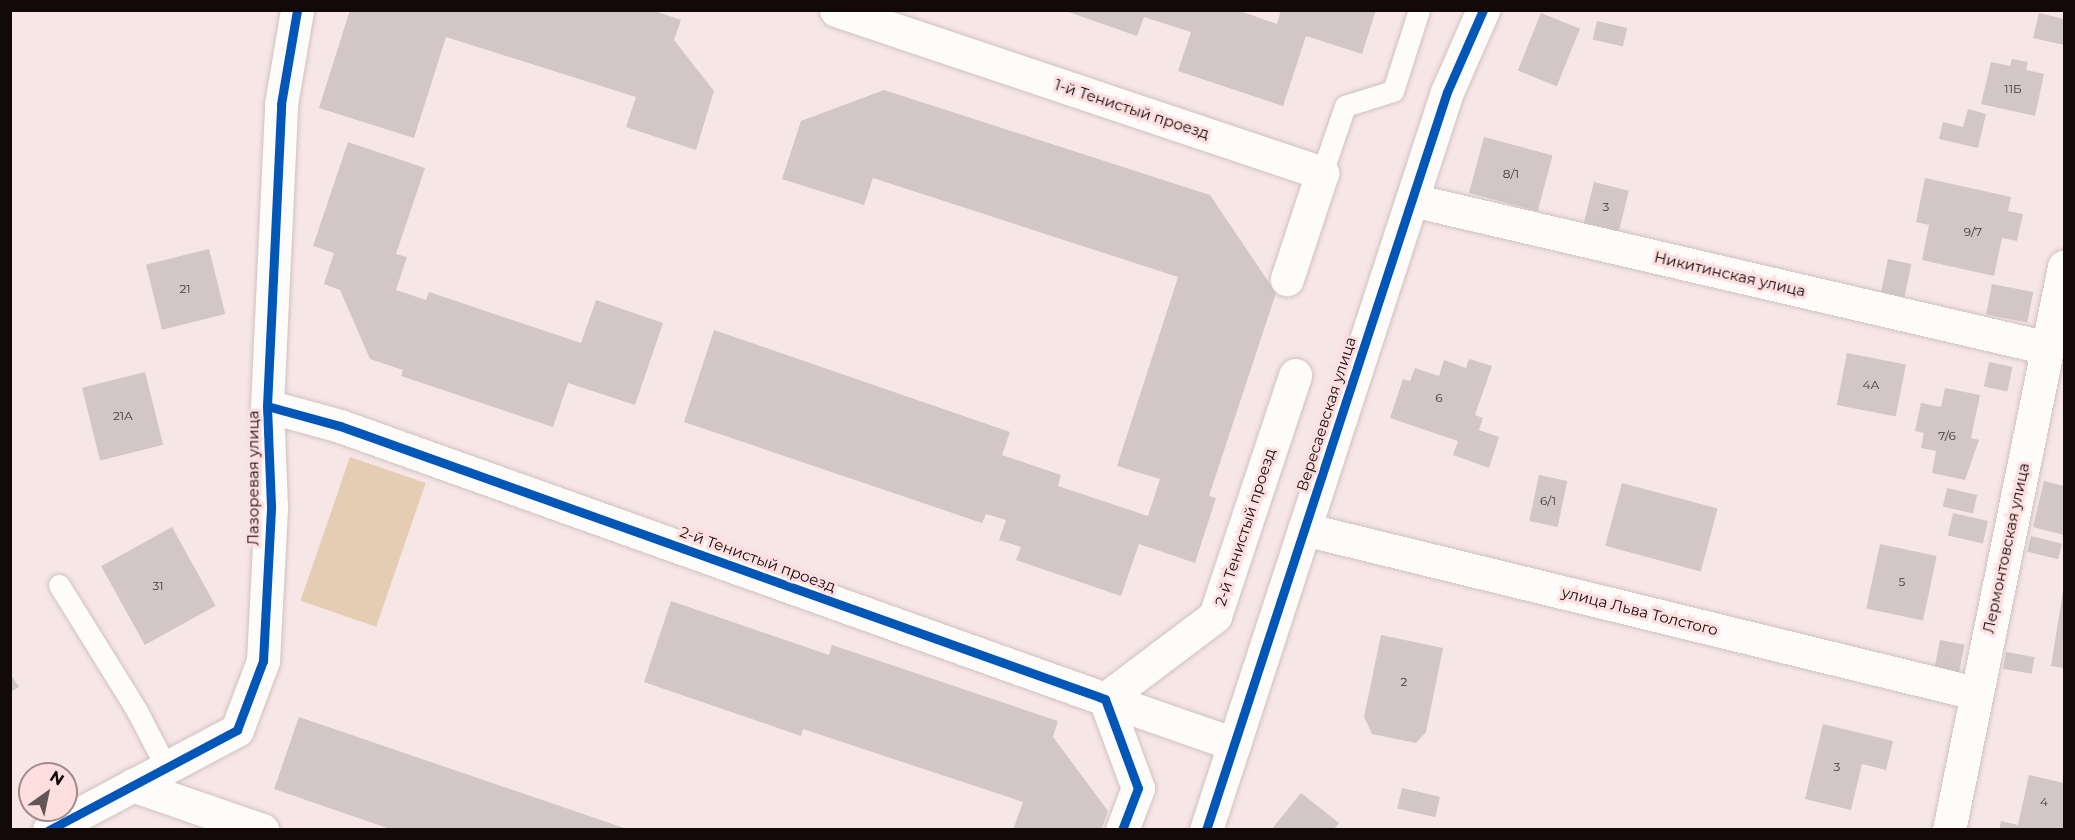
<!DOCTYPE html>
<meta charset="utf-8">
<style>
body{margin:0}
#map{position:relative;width:2075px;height:840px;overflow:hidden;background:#f7e6e6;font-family:Montserrat,sans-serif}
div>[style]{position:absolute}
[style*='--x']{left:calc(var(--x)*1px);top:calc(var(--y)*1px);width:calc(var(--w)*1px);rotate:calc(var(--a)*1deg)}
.green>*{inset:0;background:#e4cdb2;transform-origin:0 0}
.building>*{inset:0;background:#d2c6c8;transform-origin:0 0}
.roads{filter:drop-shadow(0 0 2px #d0c2c2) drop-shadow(0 0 2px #d0c2c2)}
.lane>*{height:21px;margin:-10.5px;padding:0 10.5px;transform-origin:10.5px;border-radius:10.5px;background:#fefbfb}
.street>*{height:33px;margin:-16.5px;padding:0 16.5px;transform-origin:16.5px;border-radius:16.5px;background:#fefbfb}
.cycleway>*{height:9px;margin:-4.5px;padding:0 4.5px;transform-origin:4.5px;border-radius:4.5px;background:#0057b8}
span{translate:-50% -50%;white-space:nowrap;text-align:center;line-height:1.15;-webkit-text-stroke:6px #fedfdf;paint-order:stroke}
.number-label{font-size:12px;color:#433839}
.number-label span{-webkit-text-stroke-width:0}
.street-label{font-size:15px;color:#130909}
.frame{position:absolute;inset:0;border:12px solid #130909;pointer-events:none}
.north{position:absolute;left:18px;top:762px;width:60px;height:60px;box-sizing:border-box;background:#fedfdf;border:2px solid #a08989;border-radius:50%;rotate:33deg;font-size:16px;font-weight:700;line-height:24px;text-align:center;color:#130909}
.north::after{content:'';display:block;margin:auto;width:21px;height:27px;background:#635656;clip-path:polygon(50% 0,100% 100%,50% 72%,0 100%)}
</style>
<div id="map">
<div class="green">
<i style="left:350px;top:457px;width:80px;height:152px;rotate:19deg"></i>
</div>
<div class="building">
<i style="clip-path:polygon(350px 10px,652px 10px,681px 20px,674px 40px,714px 91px,696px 150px,626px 127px,636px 97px,446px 37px,414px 138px,319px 108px)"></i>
<i style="clip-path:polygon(1063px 10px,1237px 10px,1277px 24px,1281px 10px,1376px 10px,1362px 54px,1306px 36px,1283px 106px,1178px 71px,1191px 32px,1144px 17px,1137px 36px)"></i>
<i style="left:1541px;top:13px;width:42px;height:62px;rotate:22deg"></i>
<i style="clip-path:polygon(2039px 13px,2064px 19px,2064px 45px,2033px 38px)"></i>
<i style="left:1597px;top:21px;width:31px;height:19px;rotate:13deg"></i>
<i style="clip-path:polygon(2012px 59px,2028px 62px,2026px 70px,2044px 74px,2035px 116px,1981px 104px,1991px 62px,2010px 66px)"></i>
<i style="clip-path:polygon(884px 90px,1210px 195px,1276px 293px,1209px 496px,1216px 498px,1195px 563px,1139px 544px,1121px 596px,1016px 560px,1021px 547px,999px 540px,1006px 520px,986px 514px,982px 523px,684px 422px,714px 330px,1010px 432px,1002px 455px,1061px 475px,1058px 486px,1148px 516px,1160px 479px,1117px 466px,1178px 277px,873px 178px,864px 205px,782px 179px,801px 121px)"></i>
<i style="clip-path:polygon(1968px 109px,1986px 114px,1978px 148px,1939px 139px,1943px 122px,1963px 127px)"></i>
<i style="left:1484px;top:137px;width:71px;height:58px;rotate:15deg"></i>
<i style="clip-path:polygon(348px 142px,425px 168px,396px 254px,407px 257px,396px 290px,426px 300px,429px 292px,581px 343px,596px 300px,663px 323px,635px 405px,568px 383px,553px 427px,401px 376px,403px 370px,370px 359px,340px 290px,324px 284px,334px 253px,313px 246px)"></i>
<i style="clip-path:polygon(1925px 178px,2011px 197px,2008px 211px,2023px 214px,2017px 241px,2002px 238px,1994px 276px,1922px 260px,1929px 225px,1916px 222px)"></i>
<i style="left:1594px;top:182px;width:36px;height:43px;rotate:14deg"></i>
<i style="left:209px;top:249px;width:67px;height:65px;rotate:76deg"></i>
<i style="left:1888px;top:259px;width:24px;height:34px;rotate:12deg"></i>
<i style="left:1992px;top:284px;width:42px;height:31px;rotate:11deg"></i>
<i style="left:1847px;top:353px;width:60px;height:53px;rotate:11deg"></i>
<i style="clip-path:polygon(1469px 359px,1492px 366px,1475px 415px,1483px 418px,1479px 430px,1499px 437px,1489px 468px,1453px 455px,1458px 441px,1390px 418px,1403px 379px,1410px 381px,1415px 368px,1439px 376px,1444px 360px,1466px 368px)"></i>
<i style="left:1989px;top:362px;width:24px;height:25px;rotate:12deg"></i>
<i style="left:145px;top:372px;width:75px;height:65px;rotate:76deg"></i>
<i style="clip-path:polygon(1945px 388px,1980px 395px,1971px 438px,1979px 440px,1965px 480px,1932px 473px,1936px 451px,1921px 448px,1924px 433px,1915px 431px,1921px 403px,1941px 407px)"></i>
<i style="left:1539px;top:475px;width:29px;height:47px;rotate:12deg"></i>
<i style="clip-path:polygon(2044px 481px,2064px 486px,2064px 535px,2033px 527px)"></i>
<i style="left:1622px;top:483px;width:99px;height:65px;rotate:15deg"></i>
<i style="left:1947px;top:488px;width:31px;height:19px;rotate:13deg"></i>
<i style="left:1953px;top:513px;width:36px;height:23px;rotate:13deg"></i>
<i style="left:172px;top:527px;width:90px;height:81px;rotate:61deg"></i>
<i style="left:2031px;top:536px;width:32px;height:16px;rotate:14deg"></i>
<i style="left:1880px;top:544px;width:58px;height:66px;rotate:12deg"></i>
<i style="clip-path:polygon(2063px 591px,2064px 591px,2064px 668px,2051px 666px)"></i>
<i style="clip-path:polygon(671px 601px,829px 655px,832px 645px,1058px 721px,1053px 737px,1108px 811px,1101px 830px,1013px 830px,1023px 802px,803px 729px,801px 736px,644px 682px)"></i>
<i style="clip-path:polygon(1381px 635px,1443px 648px,1426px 732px,1416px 743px,1372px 734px,1364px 717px)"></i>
<i style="left:1940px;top:640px;width:25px;height:31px;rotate:11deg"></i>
<i style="left:2006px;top:652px;width:29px;height:17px;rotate:10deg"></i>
<i style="clip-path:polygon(10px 673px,19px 687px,10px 692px)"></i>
<i style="clip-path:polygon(299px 717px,627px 829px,627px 830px,393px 830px,274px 789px)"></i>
<i style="clip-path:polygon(1823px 724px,1893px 741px,1886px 770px,1862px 764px,1851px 810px,1805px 799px)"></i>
<i style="clip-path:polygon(2029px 775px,2064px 783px,2064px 830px,1999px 830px,2001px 821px,2018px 825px)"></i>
<i style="left:1402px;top:788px;width:39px;height:21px;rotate:13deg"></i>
<i style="clip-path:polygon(1301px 793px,1339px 823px,1333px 830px,1271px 830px)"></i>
</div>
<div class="roads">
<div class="lane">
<i style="--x:1322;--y:173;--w:71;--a:-71.1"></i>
<i style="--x:1345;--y:106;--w:50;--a:-17.4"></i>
<i style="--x:1393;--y:91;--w:85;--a:-72.2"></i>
<i style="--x:59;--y:585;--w:148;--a:58.2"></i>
<i style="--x:137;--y:711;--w:63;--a:62.6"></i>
</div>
<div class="street">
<i style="--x:836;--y:10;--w:513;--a:18.54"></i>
<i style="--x:1322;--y:173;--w:112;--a:108.3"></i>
<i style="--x:1412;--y:200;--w:653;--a:13.1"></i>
<i style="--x:267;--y:406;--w:76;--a:15.3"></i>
<i style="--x:340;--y:426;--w:812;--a:19.64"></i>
<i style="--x:1105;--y:699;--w:95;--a:69.7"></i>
<i style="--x:1138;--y:788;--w:45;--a:110.9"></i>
<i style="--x:1304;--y:529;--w:691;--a:13.73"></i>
<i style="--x:1105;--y:699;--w:138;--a:-37"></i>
<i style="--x:1215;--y:616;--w:254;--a:-71.6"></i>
<i style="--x:1105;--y:699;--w:137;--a:19.2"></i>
<i style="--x:132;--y:785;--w:138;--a:19.1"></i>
<i style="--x:49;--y:830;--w:213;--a:-28"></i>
<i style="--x:237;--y:730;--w:74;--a:-69.4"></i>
<i style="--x:263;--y:661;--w:155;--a:-87"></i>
<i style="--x:271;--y:506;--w:100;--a:-92.3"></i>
<i style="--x:267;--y:406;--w:302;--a:-87.3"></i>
<i style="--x:281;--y:104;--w:95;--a:-80.3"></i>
<i style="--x:1206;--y:830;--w:776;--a:-71.92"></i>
<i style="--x:1447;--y:92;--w:90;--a:-66.3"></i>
<i style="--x:1949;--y:830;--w:575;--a:-78.46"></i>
</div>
</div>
<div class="cycleway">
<i style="--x:267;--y:406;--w:76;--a:15.3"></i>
<i style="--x:340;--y:426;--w:812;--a:19.64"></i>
<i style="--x:1105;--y:699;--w:95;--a:69.7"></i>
<i style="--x:1138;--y:788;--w:45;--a:110.9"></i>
<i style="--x:49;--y:830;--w:213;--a:-28"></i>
<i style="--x:237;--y:730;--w:74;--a:-69.4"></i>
<i style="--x:263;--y:661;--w:155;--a:-87"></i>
<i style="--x:271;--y:506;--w:100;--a:-92.3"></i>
<i style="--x:267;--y:406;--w:302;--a:-87.3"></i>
<i style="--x:281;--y:104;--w:95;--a:-80.3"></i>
<i style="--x:1206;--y:830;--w:776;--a:-71.92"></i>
<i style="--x:1447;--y:92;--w:90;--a:-66.3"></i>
</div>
<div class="number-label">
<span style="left:2013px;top:89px">11Б</span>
<span style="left:1511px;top:174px">8/1</span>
<span style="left:1606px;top:207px">3</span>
<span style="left:1973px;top:232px">9/7</span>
<span style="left:185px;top:289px">21</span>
<span style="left:1871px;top:385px">4А</span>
<span style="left:1439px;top:398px">6</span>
<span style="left:123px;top:416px">21А</span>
<span style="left:1947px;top:436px">7/6</span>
<span style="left:1548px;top:501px">6/1</span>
<span style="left:1902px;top:582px">5</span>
<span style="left:158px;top:586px">31</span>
<span style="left:1404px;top:682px">2</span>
<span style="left:1837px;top:767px">3</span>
<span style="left:2044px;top:802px">4</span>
</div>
<div class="street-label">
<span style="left:1132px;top:109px;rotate:18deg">1-й Тенистый проезд</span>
<span style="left:1730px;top:274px;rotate:13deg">Никитинская улица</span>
<span style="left:1326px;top:414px;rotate:-72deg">Вересаевская улица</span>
<span style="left:253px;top:478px;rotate:-90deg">Лазоревая улица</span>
<span style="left:1245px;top:527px;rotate:-72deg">2-й Тенистый проезд</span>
<span style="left:2006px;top:548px;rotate:-78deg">Лермонтовская улица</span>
<span style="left:758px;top:559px;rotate:20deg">2-й Тенистый проезд</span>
<span style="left:1640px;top:611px;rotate:14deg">улица Льва Толстого</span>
</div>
<div class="frame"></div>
<div class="north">N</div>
</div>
